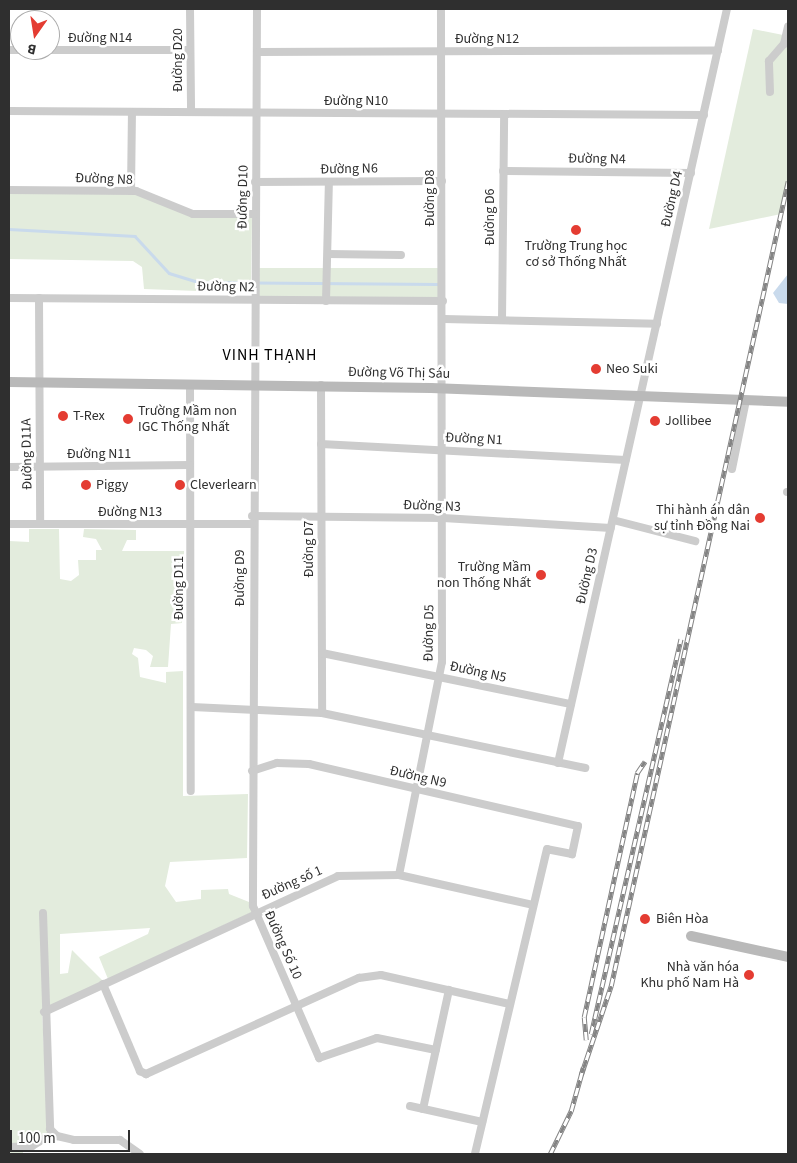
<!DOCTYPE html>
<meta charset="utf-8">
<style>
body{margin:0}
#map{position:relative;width:797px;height:1163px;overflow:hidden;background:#fff;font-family:"Source Sans 3",sans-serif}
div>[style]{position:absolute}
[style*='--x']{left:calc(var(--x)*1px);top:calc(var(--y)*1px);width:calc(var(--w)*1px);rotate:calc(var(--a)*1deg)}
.green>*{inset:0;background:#e3ecdd;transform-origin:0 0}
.water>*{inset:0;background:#c9daec}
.stream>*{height:2.5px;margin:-1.25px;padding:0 1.25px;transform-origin:1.25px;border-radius:1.25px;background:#c9daec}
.street>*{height:8px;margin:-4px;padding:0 4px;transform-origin:4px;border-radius:4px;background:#ccc}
.secondary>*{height:10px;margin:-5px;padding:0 5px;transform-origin:5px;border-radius:5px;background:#b9b9b9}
.rail>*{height:4.5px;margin-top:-2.25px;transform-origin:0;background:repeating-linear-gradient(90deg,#fff 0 8px,#848484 0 16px);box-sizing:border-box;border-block:1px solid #848484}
.dots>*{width:14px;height:14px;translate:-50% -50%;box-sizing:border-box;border:2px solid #fff;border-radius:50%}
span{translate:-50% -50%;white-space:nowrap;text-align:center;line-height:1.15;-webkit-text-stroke:5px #fff;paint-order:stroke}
.street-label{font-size:14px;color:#2f2f2f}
.poi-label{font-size:14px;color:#2f2f2f}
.left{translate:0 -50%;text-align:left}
.right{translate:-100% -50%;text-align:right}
.quarter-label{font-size:16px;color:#000;letter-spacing:1px}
.frame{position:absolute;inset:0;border:10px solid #2f2f2f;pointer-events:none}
.north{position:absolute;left:10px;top:10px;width:50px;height:50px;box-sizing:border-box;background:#fff;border:1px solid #acacac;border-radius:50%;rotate:193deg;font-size:14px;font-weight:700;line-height:20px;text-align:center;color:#2f2f2f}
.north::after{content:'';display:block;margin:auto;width:18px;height:22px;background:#e43c32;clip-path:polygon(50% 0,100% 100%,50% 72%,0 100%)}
.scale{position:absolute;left:10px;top:1130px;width:120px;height:22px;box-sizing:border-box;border:2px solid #2f2f2f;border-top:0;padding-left:6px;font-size:15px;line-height:18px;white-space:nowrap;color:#2f2f2f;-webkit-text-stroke:4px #fff;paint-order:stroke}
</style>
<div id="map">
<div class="green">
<i style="clip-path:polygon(753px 29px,788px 36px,788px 179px,781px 214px,709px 229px)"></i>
<i style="clip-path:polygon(9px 193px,136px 193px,193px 217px,252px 217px,251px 293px,144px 289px,142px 267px,133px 261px,9px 259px)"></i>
<i style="left:257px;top:268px;width:185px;height:33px"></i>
<i style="clip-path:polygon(29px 529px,59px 529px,60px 579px,71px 581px,79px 575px,78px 560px,96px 560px,96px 550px,102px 550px,96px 539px,83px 537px,84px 529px,136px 530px,136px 540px,127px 540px,122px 551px,184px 551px,182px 623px,171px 624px,168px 667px,150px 667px,153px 656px,146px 650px,134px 648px,132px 654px,138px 658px,140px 677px,166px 683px,166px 672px,183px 671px,183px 796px,248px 794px,247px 858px,170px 862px,165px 886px,176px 902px,201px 899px,201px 890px,228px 889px,229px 894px,249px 902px,252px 912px,108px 979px,99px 957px,148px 934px,150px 928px,60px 934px,60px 974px,68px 973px,72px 950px,103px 981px,42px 1010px,48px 1133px,23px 1145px,23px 1154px,9px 1154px,9px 541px,29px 542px)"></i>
</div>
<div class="water">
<i style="clip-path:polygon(788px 274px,788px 304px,779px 303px,773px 293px)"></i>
</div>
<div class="stream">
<i style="--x:9;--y:229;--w:126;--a:3.2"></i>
<i style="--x:135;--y:236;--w:50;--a:47.4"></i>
<i style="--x:169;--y:273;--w:31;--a:17"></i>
<i style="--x:199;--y:282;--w:238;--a:0.5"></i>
</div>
<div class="street">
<i style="--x:190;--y:9;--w:103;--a:89.4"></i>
<i style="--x:257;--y:9;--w:897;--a:90.26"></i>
<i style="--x:253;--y:906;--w:166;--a:66.5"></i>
<i style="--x:319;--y:1058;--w:61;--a:-19"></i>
<i style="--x:377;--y:1038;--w:60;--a:11.5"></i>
<i style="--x:9;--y:50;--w:181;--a:0"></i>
<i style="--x:257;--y:52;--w:461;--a:-0.2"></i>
<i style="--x:770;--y:92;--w:31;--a:-92"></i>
<i style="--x:769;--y:61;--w:23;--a:-49"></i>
<i style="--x:784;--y:44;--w:18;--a:-77"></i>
<i style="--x:9;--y:111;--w:695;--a:0.33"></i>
<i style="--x:503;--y:171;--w:188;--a:0.6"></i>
<i style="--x:255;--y:182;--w:187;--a:-0.3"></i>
<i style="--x:9;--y:190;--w:127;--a:0.5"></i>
<i style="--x:136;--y:191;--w:61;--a:22"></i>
<i style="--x:193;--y:214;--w:62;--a:0"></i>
<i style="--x:131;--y:191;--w:79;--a:-89.3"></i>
<i style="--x:328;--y:254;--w:73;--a:0.8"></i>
<i style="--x:9;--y:298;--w:434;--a:0.4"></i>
<i style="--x:39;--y:298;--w:226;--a:89.7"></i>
<i style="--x:326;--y:301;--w:119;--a:-88.6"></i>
<i style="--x:444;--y:319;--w:213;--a:1.3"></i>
<i style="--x:502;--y:320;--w:206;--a:-89.4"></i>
<i style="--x:190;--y:384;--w:407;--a:89.9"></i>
<i style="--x:321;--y:385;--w:328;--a:89.8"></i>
<i style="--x:321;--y:444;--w:305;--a:3"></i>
<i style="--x:9;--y:467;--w:181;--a:-0.6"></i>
<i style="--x:732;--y:469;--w:70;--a:-78.5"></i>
<i style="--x:787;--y:492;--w:1;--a:0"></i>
<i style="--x:252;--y:516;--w:191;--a:0.6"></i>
<i style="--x:443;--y:518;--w:168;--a:3.4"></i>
<i style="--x:613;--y:520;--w:85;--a:14.4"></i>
<i style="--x:9;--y:524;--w:243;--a:0"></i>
<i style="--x:322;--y:653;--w:254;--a:11.6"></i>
<i style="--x:192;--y:707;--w:130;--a:2.6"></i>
<i style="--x:322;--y:713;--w:269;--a:11.8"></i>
<i style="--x:558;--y:763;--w:773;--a:-77.37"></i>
<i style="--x:252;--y:771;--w:26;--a:-18"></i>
<i style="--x:277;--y:763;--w:32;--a:2"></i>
<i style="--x:309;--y:764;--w:276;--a:13"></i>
<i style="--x:578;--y:826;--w:29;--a:102"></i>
<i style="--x:572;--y:854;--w:25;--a:-169"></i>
<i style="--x:547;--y:849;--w:313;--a:103.3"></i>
<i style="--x:399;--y:875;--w:217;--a:-78.6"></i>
<i style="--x:442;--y:662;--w:653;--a:-90.09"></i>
<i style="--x:43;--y:913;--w:216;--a:88.1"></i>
<i style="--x:50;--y:1129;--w:10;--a:45"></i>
<i style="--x:57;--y:1136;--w:17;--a:13"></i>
<i style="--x:74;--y:1140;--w:46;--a:0"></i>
<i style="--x:120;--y:1140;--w:24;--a:35"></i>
<i style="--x:103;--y:984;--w:95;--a:67"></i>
<i style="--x:140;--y:1071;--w:7;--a:27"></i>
<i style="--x:146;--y:1074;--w:234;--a:-24.3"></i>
<i style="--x:359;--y:978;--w:22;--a:-8"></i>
<i style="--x:381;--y:975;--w:132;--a:12.7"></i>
<i style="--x:44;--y:1012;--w:324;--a:-24.8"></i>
<i style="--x:338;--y:876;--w:61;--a:-0.9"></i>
<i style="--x:399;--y:875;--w:137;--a:12.6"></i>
<i style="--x:410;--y:1106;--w:74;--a:12.5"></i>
<i style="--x:423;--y:1109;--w:122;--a:-77.7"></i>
<i style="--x:9;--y:1147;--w:23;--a:-2"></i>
<i style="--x:32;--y:1146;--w:23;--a:-31"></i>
</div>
<div class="secondary">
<i style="--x:9;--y:382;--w:422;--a:0.8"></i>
<i style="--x:431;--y:388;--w:357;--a:2.2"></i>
<i style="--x:691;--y:936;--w:99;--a:12.2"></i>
</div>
<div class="rail">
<i style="--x:591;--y:1034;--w:405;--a:-77.2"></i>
<i style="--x:586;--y:1040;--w:23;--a:-95"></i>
<i style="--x:584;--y:1017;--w:250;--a:-77.7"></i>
<i style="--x:637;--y:773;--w:14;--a:-56"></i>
<i style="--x:581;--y:1075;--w:94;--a:-71.4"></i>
<i style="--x:611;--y:986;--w:824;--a:-77.6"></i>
<i style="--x:550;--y:1154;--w:48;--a:-64"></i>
<i style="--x:571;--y:1111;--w:45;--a:-74.4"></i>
</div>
<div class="dots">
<i style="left:576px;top:230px;background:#e43c32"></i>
<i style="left:596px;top:369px;background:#e43c32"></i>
<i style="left:63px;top:416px;background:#e43c32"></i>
<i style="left:128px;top:419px;background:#e43c32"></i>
<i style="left:655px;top:421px;background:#e43c32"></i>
<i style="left:86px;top:485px;background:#e43c32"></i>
<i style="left:180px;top:485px;background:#e43c32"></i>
<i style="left:760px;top:518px;background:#e43c32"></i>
<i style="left:541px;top:575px;background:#e43c32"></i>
<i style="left:645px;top:919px;background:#e43c32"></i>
<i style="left:749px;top:975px;background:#e43c32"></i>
</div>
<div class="street-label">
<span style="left:100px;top:38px">Đường N14</span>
<span style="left:487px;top:39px">Đường N12</span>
<span style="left:178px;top:60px;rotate:-90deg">Đường D20</span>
<span style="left:356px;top:101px">Đường N10</span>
<span style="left:597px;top:159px;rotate:1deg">Đường N4</span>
<span style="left:349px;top:169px;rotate:-1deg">Đường N6</span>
<span style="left:104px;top:179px;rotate:2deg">Đường N8</span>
<span style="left:243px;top:197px;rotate:-89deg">Đường D10</span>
<span style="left:430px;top:198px;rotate:-90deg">Đường D8</span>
<span style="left:672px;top:199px;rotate:-77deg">Đường D4</span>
<span style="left:490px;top:217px;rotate:-90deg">Đường D6</span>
<span style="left:226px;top:287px;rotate:1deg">Đường N2</span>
<span style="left:399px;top:373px;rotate:1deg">Đường Võ Thị Sáu</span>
<span style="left:474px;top:439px;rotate:3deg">Đường N1</span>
<span style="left:27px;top:454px;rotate:-91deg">Đường D11A</span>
<span style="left:99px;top:454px">Đường N11</span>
<span style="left:432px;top:506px;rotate:2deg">Đường N3</span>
<span style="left:130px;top:512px">Đường N13</span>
<span style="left:309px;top:549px;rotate:-90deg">Đường D7</span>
<span style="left:587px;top:576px;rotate:-77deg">Đường D3</span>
<span style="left:240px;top:578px;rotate:-90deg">Đường D9</span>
<span style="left:179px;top:588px;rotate:-90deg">Đường D11</span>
<span style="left:429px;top:633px;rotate:-89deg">Đường D5</span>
<span style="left:478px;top:672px;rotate:12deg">Đường N5</span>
<span style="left:418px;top:777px;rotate:13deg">Đường N9</span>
<span style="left:292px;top:883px;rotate:-24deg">Đường số 1</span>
<span style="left:283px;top:945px;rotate:66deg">Đường Số 10</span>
</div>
<div class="poi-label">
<span style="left:576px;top:254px">Trường Trung học<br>cơ sở Thống Nhất</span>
<span class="left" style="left:606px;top:369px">Neo Suki</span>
<span class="left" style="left:138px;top:419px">Trường Mầm non<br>IGC Thống Nhất</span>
<span class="left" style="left:73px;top:416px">T-Rex</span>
<span class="left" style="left:665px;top:421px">Jollibee</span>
<span class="left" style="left:96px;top:485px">Piggy</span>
<span class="left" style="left:190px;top:485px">Cleverlearn</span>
<span class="right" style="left:750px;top:518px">Thi hành án dân<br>sự tỉnh Đồng Nai</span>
<span class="right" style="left:531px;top:575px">Trường Mầm<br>non Thống Nhất</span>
<span class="left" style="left:656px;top:919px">Biên Hòa</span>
<span class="right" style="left:739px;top:975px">Nhà văn hóa<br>Khu phố Nam Hà</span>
</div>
<div class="quarter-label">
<span style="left:270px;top:355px">VINH THẠNH</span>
</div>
<div class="frame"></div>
<div class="north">B</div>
<div class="scale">100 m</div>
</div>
